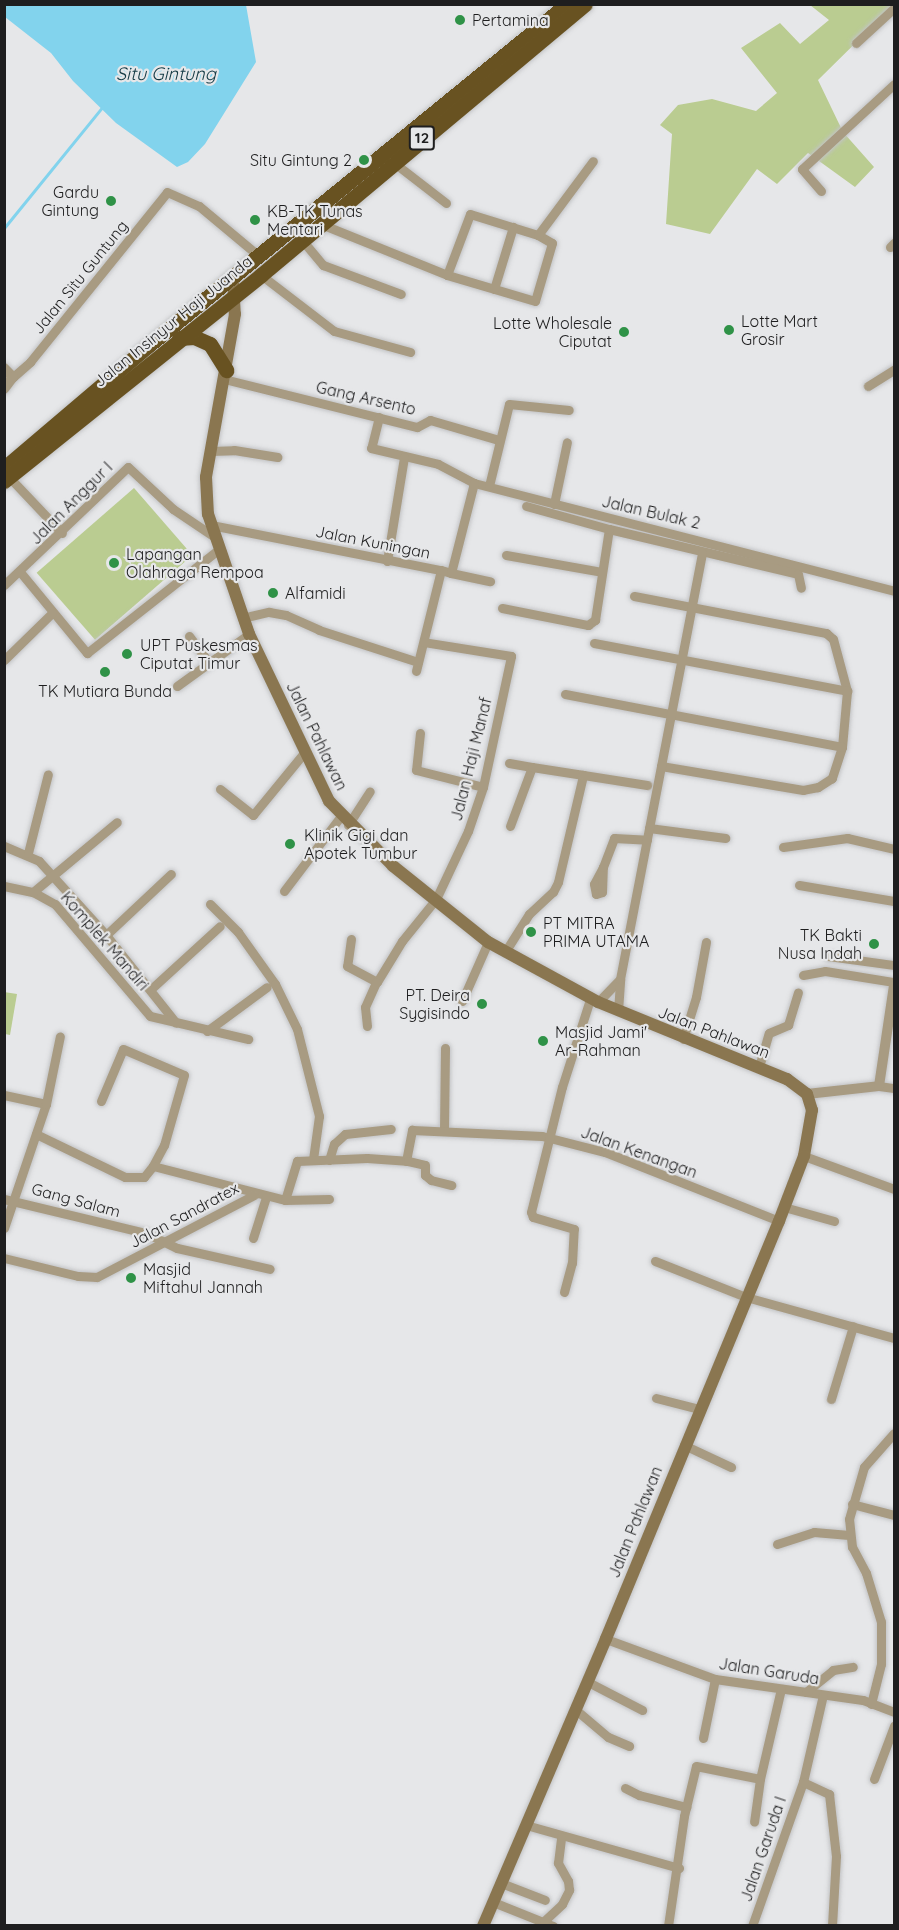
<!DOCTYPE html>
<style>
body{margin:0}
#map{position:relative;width:899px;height:1930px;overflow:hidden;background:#e6e7e9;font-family:Quicksand,sans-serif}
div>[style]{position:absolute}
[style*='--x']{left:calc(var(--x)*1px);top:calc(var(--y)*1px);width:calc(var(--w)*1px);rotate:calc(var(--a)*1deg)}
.green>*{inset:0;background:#bacc91;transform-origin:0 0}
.water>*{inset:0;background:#82d3ed}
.stream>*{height:3px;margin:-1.5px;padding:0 1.5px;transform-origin:1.5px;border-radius:1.5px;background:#82d3ed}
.roads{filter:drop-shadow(0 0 2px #c2c3c5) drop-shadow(0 0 2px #c2c3c5)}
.minor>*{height:9px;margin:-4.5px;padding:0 4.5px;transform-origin:4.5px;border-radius:4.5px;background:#a89b82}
.tertiary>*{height:10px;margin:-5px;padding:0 5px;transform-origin:5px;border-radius:5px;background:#a89b82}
.secondary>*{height:12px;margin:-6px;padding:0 6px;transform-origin:6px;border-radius:6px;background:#8a7650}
.trunk>*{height:15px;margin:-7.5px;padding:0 7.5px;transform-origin:7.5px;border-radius:7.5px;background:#685221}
.dots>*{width:16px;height:16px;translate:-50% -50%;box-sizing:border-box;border:3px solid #e6e7e9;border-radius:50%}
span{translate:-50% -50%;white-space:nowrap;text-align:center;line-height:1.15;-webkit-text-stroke:4.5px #e6e7e9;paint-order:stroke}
.shield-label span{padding:2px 4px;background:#e6e7e9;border:2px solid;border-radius:4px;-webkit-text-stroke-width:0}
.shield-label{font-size:15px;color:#1e1e1f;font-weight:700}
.poi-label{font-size:16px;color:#1e1e1f}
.left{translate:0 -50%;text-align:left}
.right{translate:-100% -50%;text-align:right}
.street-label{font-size:16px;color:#1e1e1f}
.water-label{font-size:18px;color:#113843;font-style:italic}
.frame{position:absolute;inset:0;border:6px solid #1e1e1f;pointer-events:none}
</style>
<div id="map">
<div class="green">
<i style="clip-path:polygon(810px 5px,894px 5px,818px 80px,843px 132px,874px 167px,855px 187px,808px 153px,777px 184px,757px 169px,710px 234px,666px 224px,672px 134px,660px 125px,678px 105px,712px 99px,756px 111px,777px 93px,741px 48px,780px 23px,800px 44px,829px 20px)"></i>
<i style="left:134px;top:488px;width:89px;height:129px;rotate:49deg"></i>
<i style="clip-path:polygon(4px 992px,17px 994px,10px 1035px,5px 1034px)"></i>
</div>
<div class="water">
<i style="clip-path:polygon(4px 5px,246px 5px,256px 62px,205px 144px,188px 162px,177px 167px,116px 123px,73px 81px,51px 53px,5px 17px)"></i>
</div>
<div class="stream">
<i style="--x:4;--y:228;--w:157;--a:-50.9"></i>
</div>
<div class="roads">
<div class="minor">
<i style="--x:856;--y:43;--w:52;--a:-42.6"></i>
<i style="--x:393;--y:162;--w:67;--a:37.7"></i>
<i style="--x:821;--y:191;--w:29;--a:-131"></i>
<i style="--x:802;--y:169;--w:125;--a:-42.7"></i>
<i style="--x:470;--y:214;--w:71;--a:17.2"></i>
<i style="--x:538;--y:235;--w:16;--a:30"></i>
<i style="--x:552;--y:243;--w:60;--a:106.3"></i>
<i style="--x:535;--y:301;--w:92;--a:-163.5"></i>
<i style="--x:447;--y:275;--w:65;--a:-69.3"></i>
<i style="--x:321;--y:224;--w:136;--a:22"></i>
<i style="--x:538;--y:235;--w:92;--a:-53.4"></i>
<i style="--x:302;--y:240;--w:33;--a:50"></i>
<i style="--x:323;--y:265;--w:83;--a:20.4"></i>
<i style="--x:890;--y:247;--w:6;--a:-45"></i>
<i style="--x:261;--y:275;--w:92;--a:37.5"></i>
<i style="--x:334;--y:331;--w:79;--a:15.4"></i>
<i style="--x:494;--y:289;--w:65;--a:-73"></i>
<i style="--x:13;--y:377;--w:23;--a:-41"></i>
<i style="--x:30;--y:362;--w:218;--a:-51.1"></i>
<i style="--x:167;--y:192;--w:35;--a:24"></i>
<i style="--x:199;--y:206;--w:80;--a:39.9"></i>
<i style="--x:224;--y:379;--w:199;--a:14"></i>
<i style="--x:417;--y:427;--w:15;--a:-28"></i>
<i style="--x:430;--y:420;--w:72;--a:16.2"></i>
<i style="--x:868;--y:386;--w:31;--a:-32"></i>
<i style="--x:379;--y:417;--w:32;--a:104"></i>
<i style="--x:371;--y:448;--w:69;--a:13.4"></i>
<i style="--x:438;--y:464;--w:41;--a:27.8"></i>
<i style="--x:474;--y:483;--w:434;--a:14.4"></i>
<i style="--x:210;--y:451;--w:24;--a:-2"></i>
<i style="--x:234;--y:450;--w:44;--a:9.2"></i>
<i style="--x:9;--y:477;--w:77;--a:46.6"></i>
<i style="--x:489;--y:486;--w:84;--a:-76.3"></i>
<i style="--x:509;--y:404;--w:60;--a:5.7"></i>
<i style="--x:554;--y:504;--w:63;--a:-78.2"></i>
<i style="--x:211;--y:525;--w:234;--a:11.1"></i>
<i style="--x:441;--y:570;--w:104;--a:103.9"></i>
<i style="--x:609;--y:529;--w:194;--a:13.4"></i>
<i style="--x:798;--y:574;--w:14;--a:78"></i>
<i style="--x:506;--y:555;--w:97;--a:10"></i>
<i style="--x:387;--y:561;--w:105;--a:-80.7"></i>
<i style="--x:441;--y:570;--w:10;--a:17"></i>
<i style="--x:451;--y:573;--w:93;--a:-75.7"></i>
<i style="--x:21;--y:573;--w:104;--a:50.5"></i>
<i style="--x:87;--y:653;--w:167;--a:-38.2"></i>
<i style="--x:451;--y:573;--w:40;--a:12"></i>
<i style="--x:4;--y:585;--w:171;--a:-43.6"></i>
<i style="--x:128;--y:467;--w:62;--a:43"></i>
<i style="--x:173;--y:509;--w:48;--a:34"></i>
<i style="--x:634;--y:596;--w:196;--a:10.9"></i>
<i style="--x:826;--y:633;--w:9;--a:41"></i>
<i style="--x:833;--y:639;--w:54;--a:74.9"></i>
<i style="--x:847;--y:691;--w:56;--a:95.1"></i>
<i style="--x:842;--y:747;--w:33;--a:108"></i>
<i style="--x:832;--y:778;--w:17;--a:147"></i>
<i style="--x:818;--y:787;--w:15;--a:169"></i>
<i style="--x:803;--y:790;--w:144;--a:-170.4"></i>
<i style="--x:502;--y:608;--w:88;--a:11.2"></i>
<i style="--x:588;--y:625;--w:9;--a:-36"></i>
<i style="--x:595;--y:620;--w:92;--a:-81.3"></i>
<i style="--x:609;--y:529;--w:86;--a:-164.5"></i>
<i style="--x:242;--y:618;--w:28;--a:-13"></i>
<i style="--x:269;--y:612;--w:17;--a:10"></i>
<i style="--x:286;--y:615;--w:36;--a:24"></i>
<i style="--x:319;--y:630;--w:104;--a:17.9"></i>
<i style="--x:189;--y:636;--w:34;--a:53"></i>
<i style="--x:594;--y:643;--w:258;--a:10.7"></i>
<i style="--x:4;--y:660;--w:67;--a:-44.4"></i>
<i style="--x:177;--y:686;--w:89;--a:-35.8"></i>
<i style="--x:565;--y:694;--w:282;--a:10.8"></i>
<i style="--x:420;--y:733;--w:37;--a:96"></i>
<i style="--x:416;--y:770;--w:69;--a:14.2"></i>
<i style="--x:509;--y:763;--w:23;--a:10"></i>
<i style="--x:220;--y:789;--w:42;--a:38.2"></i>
<i style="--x:253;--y:815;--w:80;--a:-50.6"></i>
<i style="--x:348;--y:825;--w:40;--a:-57.1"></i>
<i style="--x:510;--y:826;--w:63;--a:-69.6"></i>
<i style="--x:532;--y:767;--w:52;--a:8.9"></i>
<i style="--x:649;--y:828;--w:77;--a:7.5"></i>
<i style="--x:4;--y:846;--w:38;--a:23"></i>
<i style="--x:39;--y:861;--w:100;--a:47.8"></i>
<i style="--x:106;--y:935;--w:112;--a:51.5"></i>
<i style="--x:783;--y:847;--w:65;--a:-8"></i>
<i style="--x:847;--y:838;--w:48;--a:13.2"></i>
<i style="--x:28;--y:853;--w:81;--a:-75.8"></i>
<i style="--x:603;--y:867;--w:19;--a:118"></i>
<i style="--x:594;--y:884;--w:10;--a:79"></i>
<i style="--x:596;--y:894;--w:6;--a:-18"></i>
<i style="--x:602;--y:892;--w:25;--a:-88"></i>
<i style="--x:603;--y:867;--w:31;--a:-69"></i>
<i style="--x:614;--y:838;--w:33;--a:3"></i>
<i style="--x:799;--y:885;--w:96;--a:9.6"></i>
<i style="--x:4;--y:886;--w:30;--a:12"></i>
<i style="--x:33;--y:892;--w:25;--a:29"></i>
<i style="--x:55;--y:904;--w:147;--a:49.7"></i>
<i style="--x:150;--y:1016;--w:101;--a:13.2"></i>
<i style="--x:284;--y:891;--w:94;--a:-52.8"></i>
<i style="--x:33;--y:892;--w:109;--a:-39.8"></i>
<i style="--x:210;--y:904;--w:40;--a:45"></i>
<i style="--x:238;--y:932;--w:64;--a:54.6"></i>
<i style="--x:275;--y:984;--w:50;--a:63.9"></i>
<i style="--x:297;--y:1029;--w:90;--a:75.8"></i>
<i style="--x:319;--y:1116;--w:43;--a:97.9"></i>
<i style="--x:106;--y:935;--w:89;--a:-43.2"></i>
<i style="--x:351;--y:939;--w:27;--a:98"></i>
<i style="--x:347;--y:966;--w:34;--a:28"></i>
<i style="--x:377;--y:982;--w:48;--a:-58.6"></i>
<i style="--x:402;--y:941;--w:54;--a:-51"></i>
<i style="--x:436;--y:899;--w:75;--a:-64.8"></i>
<i style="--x:468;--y:831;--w:46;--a:-71.2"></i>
<i style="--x:483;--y:787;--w:134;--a:-77.9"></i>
<i style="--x:511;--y:656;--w:88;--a:-170.9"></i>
<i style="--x:505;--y:952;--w:45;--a:-57.7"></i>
<i style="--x:529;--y:914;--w:33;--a:-43"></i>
<i style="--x:553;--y:892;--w:11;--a:-63"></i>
<i style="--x:558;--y:882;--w:110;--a:-76.8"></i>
<i style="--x:583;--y:775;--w:65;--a:8.9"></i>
<i style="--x:828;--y:956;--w:67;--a:7.8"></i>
<i style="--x:803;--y:975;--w:22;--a:-10"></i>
<i style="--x:825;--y:971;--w:70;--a:9.1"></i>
<i style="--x:151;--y:989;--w:93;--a:-42.4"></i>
<i style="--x:462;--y:1001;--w:64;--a:-66.2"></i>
<i style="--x:598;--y:1002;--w:32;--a:-46"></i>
<i style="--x:618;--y:1011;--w:32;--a:-86"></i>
<i style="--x:620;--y:979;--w:434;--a:-79.1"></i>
<i style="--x:367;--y:1026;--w:19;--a:-96"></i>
<i style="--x:365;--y:1007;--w:27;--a:-66"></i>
<i style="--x:207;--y:1031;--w:74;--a:-36.3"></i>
<i style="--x:683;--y:1039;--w:44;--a:-72.8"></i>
<i style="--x:696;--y:997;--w:56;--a:-79.7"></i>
<i style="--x:759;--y:1067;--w:35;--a:-74"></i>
<i style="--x:769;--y:1033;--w:21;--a:-23"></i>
<i style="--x:788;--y:1025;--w:34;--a:-73"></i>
<i style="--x:879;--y:1086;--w:15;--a:8"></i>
<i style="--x:4;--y:1095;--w:43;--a:12.1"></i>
<i style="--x:101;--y:1101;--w:56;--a:-67.1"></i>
<i style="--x:123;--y:1049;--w:66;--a:23.1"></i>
<i style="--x:184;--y:1075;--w:73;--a:105.9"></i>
<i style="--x:164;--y:1145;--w:24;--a:118"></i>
<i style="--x:444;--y:1130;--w:82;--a:-89.3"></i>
<i style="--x:36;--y:1134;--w:99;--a:25.8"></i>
<i style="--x:125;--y:1177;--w:19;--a:0"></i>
<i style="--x:144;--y:1177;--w:14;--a:-51"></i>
<i style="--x:153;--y:1166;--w:136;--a:14.4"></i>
<i style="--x:285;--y:1200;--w:41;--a:-72.9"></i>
<i style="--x:297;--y:1161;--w:70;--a:-2.5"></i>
<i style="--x:367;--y:1158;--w:39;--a:4"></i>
<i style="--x:406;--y:1161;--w:32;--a:-79"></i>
<i style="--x:412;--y:1130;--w:130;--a:2.6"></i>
<i style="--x:542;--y:1136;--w:65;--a:14.3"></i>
<i style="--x:605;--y:1152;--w:187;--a:21.6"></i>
<i style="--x:804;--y:1156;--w:96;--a:20.1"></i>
<i style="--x:329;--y:1160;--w:17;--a:-73"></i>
<i style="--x:334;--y:1144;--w:15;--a:-42"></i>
<i style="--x:345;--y:1134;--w:46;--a:-6.2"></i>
<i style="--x:408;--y:1161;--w:17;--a:13"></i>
<i style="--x:425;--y:1165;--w:10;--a:90"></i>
<i style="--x:425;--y:1175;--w:8;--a:40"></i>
<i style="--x:431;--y:1180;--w:21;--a:14"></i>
<i style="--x:4;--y:1199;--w:146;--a:13.5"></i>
<i style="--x:146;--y:1233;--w:34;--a:26"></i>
<i style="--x:177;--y:1248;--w:95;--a:12.7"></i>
<i style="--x:285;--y:1200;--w:44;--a:-1.3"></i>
<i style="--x:784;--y:1207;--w:52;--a:15.6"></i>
<i style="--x:4;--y:1228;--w:131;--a:-71.3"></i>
<i style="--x:46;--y:1104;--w:69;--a:-78.4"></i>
<i style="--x:253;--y:1238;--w:43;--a:-72.4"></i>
<i style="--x:4;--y:1258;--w:76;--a:13.7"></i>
<i style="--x:78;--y:1276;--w:19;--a:3"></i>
<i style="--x:97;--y:1277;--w:177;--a:-27.6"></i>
<i style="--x:655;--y:1261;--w:98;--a:21.6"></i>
<i style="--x:746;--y:1297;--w:154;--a:15.5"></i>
<i style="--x:564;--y:1292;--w:30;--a:-75"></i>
<i style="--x:572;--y:1263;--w:34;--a:-87"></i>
<i style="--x:574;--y:1229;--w:43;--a:-163.7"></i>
<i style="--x:533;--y:1217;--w:5;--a:-112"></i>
<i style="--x:531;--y:1212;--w:129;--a:-76.1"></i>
<i style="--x:562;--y:1087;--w:92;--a:-72.3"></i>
<i style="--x:656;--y:1398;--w:44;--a:14.3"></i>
<i style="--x:831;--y:1399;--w:76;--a:-73.2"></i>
<i style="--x:684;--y:1445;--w:52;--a:25.1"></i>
<i style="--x:852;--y:1504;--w:43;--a:14.7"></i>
<i style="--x:777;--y:1544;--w:39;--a:-18"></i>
<i style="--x:814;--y:1532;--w:35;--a:5"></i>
<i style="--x:606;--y:1639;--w:116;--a:20.2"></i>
<i style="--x:715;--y:1679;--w:149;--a:8.1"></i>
<i style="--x:863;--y:1700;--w:33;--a:21"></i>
<i style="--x:588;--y:1682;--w:61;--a:27.4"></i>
<i style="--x:806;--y:1692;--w:35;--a:-39"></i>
<i style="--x:833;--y:1670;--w:20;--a:-9"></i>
<i style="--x:871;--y:1704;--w:41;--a:-76"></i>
<i style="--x:881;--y:1664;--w:42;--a:-90"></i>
<i style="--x:881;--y:1622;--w:51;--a:-107"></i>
<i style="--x:866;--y:1573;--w:30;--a:-118"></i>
<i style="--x:852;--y:1547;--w:28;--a:-96"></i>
<i style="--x:849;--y:1519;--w:54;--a:-73.9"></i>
<i style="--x:864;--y:1467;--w:45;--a:-48.6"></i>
<i style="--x:576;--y:1710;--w:42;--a:40.2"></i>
<i style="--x:608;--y:1737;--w:23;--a:23"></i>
<i style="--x:703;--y:1738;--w:60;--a:-78.5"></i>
<i style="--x:760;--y:1779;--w:92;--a:-76.9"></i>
<i style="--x:874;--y:1779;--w:57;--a:-69.3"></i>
<i style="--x:803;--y:1782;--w:89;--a:-77.1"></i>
<i style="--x:625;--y:1788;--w:16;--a:27"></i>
<i style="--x:639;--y:1795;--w:49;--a:14.3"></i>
<i style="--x:526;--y:1825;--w:159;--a:15.7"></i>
<i style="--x:501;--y:1883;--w:47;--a:21.1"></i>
<i style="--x:493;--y:1902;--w:65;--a:21.8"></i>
<i style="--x:544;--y:1921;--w:25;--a:-43"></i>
<i style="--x:562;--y:1904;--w:16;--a:-63"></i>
<i style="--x:569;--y:1890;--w:9;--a:-96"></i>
<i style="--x:568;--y:1881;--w:21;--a:-119"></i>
<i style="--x:558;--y:1863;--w:26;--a:-83"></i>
<i style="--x:668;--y:1926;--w:111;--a:-81.7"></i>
<i style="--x:684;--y:1816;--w:51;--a:-76.5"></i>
<i style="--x:696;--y:1766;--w:65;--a:11.5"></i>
<i style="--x:760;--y:1779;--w:43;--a:97.9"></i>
<i style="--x:752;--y:1926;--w:153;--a:-70.5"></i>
<i style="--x:803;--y:1782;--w:29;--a:25"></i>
<i style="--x:829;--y:1794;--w:62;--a:83.6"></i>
<i style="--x:836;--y:1856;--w:70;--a:93.3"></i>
</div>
<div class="tertiary">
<i style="--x:4;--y:368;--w:13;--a:45"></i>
<i style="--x:13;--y:377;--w:15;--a:127"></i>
<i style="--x:807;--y:1094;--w:72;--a:-6.3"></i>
<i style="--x:879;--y:1086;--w:101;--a:-81.5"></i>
</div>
<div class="secondary">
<i style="--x:233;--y:280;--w:34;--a:87"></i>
<i style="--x:235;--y:314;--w:166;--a:100.1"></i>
<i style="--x:206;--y:477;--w:37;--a:87"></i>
<i style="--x:208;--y:514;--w:127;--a:71.1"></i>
<i style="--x:249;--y:634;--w:185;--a:64.4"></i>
<i style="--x:329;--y:801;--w:91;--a:45.4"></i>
<i style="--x:393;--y:866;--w:122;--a:38.7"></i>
<i style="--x:488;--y:942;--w:125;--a:28.6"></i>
<i style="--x:598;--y:1002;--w:204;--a:22.2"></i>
<i style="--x:787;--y:1079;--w:25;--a:37"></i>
<i style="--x:807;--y:1094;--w:17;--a:73"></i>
<i style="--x:812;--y:1110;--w:47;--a:99.9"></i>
<i style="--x:804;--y:1156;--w:70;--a:111"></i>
<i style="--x:779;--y:1221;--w:452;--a:112.5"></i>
<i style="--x:606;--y:1639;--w:312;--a:113.2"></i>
</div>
<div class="trunk">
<i style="--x:179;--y:338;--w:15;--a:-4"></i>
<i style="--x:194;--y:337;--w:17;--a:24"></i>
<i style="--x:210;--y:344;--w:31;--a:58"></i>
<i style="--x:9;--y:464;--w:185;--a:-40.4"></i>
<i style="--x:150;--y:344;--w:538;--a:-39.19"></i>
<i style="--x:4;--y:481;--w:329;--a:-38.7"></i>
<i style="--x:261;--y:275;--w:422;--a:-39.9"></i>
</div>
</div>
<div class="dots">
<i style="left:460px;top:20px;background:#2f9247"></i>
<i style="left:364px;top:160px;background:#2f9247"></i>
<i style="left:111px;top:201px;background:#2f9247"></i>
<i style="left:255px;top:220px;background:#2f9247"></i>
<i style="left:729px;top:330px;background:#2f9247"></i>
<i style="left:624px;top:332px;background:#2f9247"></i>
<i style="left:114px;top:563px;background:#2f9247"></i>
<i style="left:273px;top:593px;background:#2f9247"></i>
<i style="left:127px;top:654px;background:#2f9247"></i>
<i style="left:105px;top:672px;background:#2f9247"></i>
<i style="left:290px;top:844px;background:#2f9247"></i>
<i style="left:531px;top:932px;background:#2f9247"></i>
<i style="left:874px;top:944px;background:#2f9247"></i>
<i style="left:482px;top:1004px;background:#2f9247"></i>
<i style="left:543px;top:1041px;background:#2f9247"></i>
<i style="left:131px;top:1278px;background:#2f9247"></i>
</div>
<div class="shield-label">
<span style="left:422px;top:138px">12</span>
</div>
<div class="poi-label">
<span class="left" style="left:472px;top:20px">Pertamina</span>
<span class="right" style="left:352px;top:160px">Situ Gintung 2</span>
<span class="right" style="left:99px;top:201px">Gardu<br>Gintung</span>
<span class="left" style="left:267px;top:220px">KB-TK Tunas<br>Mentari</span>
<span class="left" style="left:741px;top:330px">Lotte Mart<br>Grosir</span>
<span class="right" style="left:612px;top:332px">Lotte Wholesale<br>Ciputat</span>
<span class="left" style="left:126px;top:563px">Lapangan<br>Olahraga Rempoa</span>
<span class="left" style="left:285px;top:593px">Alfamidi</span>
<span class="left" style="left:140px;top:654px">UPT Puskesmas<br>Ciputat Timur</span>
<span style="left:105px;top:691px">TK Mutiara Bunda</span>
<span class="left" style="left:304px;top:844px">Klinik Gigi dan<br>Apotek Tumbur</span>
<span class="left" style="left:543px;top:932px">PT MITRA<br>PRIMA UTAMA</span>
<span class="right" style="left:862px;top:944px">TK Bakti<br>Nusa Indah</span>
<span class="right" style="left:470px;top:1004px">PT. Deira<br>Sygisindo</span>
<span class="left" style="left:555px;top:1041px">Masjid Jami'<br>Ar-Rahman</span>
<span class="left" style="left:143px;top:1278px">Masjid<br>Miftahul Jannah</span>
</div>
<div class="street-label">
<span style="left:80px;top:277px;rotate:-51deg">Jalan Situ Guntung</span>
<span style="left:173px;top:321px;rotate:-39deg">Jalan Insinyur Haji Juanda</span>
<span style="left:366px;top:398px;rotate:13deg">Gang Arsento</span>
<span style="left:71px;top:503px;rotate:-45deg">Jalan Anggur I</span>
<span style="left:651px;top:512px;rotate:13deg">Jalan Bulak 2</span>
<span style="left:373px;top:542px;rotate:11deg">Jalan Kuningan</span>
<span style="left:317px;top:736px;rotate:64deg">Jalan Pahlawan</span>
<span style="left:471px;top:759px;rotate:-76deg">Jalan Haji Manaf</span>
<span style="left:105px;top:941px;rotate:49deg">Komplek Mandiri</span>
<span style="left:714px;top:1032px;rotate:21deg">Jalan Pahlawan</span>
<span style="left:639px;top:1152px;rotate:20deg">Jalan Kenangan</span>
<span style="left:76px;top:1200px;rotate:15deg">Gang Salam</span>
<span style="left:184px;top:1215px;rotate:-28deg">Jalan Sandratex</span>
<span style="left:635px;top:1522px;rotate:-68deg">Jalan Pahlawan</span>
<span style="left:769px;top:1671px;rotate:9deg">Jalan Garuda</span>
<span style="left:763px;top:1849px;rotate:-71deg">Jalan Garuda I</span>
</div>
<div class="water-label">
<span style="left:166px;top:74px">Situ Gintung</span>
</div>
<div class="frame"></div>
</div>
